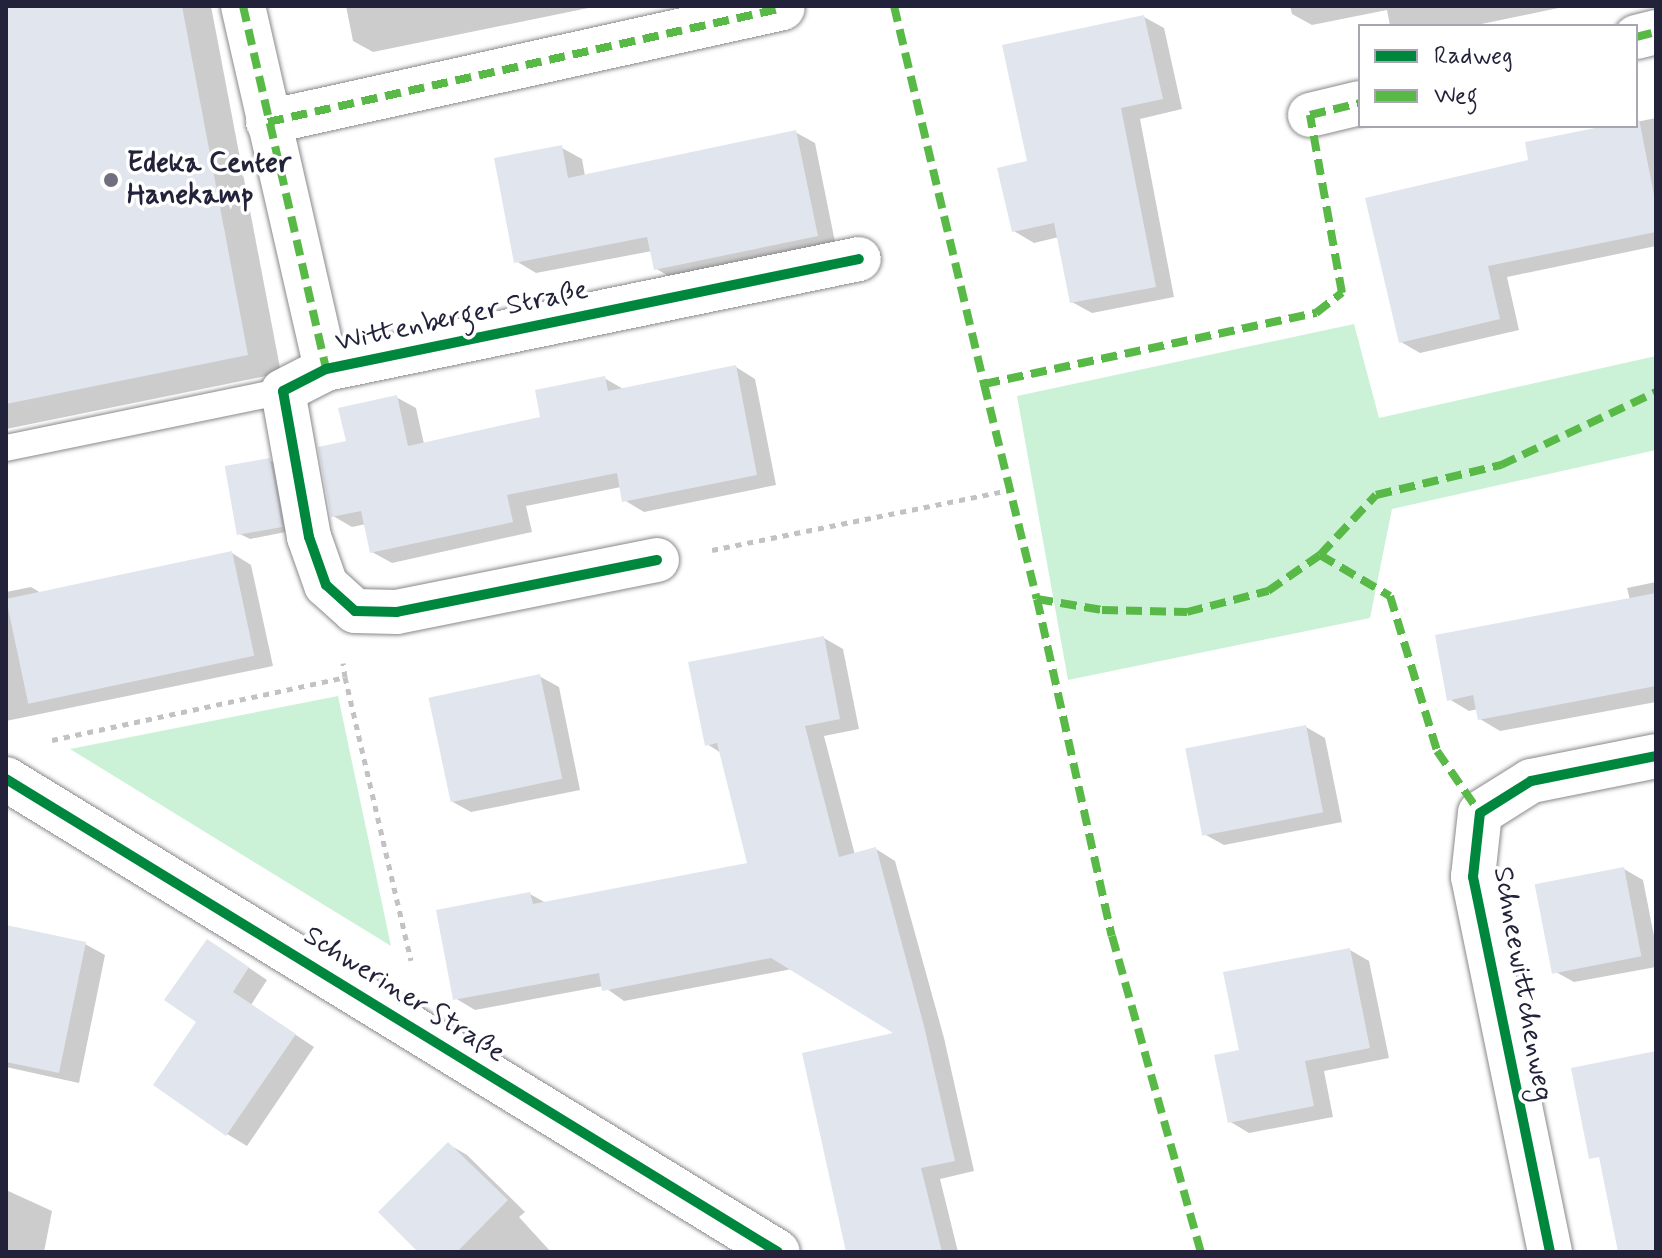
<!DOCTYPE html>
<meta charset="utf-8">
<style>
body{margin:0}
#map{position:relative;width:1662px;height:1258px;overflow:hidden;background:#fff;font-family:Mynerve,sans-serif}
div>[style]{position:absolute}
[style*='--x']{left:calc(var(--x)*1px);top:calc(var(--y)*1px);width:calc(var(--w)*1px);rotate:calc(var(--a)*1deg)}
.green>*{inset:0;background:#cbf2d6}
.shadow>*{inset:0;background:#0003}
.building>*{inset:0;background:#e1e5ee;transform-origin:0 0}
.path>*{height:5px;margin-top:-2.5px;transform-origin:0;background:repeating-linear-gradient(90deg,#c2c2c4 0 6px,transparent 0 12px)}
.roads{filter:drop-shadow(0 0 2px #8a8a8f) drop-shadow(0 0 2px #8a8a8f)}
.lane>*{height:26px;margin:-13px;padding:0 13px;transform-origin:13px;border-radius:13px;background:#fff}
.street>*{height:44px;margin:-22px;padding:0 22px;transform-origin:22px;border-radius:22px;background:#fff}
.quiet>*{height:8px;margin-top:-4px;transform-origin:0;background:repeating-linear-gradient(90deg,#58b947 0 16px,transparent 0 24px)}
.cycleway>*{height:10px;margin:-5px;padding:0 5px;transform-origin:5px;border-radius:5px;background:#00873e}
.dots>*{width:22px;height:22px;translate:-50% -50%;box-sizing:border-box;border:4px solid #fff;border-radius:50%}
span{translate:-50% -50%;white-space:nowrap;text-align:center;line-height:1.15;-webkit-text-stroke:7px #fff;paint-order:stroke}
.poi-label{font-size:28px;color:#22223b;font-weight:700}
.left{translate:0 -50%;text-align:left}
.street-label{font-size:28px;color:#22223b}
.frame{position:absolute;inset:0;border:8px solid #22223b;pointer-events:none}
.legend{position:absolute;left:1358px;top:24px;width:280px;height:104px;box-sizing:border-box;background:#fff;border:2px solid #a7a7b1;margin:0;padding:10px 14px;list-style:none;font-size:24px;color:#22223b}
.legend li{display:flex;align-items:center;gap:16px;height:40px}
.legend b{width:40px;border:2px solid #a7a7b1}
</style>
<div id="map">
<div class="green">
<i style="clip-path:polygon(1354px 324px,1379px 418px,1656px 356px,1656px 450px,1392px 509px,1370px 618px,1068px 680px,1017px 396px)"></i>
<i style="clip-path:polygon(338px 696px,391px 946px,70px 749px)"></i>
</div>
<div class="shadow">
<i style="clip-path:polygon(6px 6px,211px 6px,281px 373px,6px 429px)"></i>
<i style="clip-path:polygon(346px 6px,598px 6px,373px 52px,353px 41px)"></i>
<i style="clip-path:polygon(1290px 6px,1568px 6px,1472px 26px,1390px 26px,1387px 10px,1312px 25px,1292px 14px)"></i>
<i style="clip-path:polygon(1144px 17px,1164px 28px,1182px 109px,1140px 119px,1174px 297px,1092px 313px,1072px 302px,1059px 237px,1034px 243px,1014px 231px,1030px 162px)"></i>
<i style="clip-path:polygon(1656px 118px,1656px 246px,1507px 277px,1519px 330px,1420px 353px,1401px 342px,1531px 162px,1615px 126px,1636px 126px,1636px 122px)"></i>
<i style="clip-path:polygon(795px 132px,815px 143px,836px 247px,675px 280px,655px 268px,652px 251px,536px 273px,516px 261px,562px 148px,582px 159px,585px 176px)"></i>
<i style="clip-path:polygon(736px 367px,755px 379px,776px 485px,644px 512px,624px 500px,621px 487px,526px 506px,532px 532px,392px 563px,372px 552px,366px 524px,352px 527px,333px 516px,348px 442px,396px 397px,416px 408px,424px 444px,543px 418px,604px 378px,625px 390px)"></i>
<i style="clip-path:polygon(269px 460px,279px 466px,291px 531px,250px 539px,240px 534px)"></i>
<i style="clip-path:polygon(232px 553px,251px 565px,273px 666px,6px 721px,6px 592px,31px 587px,41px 593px)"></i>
<i style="clip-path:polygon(1656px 582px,1656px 702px,1500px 731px,1480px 719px,1478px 709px,1469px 711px,1449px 699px,1630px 600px,1627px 588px)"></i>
<i style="clip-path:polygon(824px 638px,843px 649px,859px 729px,824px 736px,855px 855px,876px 849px,895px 861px,944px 1038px,974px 1171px,940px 1179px,958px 1252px,848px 1252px,898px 1034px,792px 969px,624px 1001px,603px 986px,475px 1010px,455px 998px,530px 894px,546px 903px,750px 864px,721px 753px,707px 744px)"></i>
<i style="clip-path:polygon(539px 676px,559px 687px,580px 790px,471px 812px,451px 801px)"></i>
<i style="clip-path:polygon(1306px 727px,1325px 738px,1342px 822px,1224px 845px,1204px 834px)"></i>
<i style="clip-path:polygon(1624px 869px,1643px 880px,1656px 946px,1656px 967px,1574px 982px,1554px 971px)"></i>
<i style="clip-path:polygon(6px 927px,85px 944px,105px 955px,79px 1083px,6px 1067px)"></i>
<i style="clip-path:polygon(1350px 950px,1369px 961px,1389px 1058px,1324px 1071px,1333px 1117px,1249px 1133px,1229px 1121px)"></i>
<i style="clip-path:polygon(227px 953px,267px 980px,251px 1005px,314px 1047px,247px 1146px,227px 1134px,199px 1022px)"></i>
<i style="clip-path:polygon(448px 1144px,467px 1155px,525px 1212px,519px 1217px,551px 1252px,421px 1252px)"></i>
<i style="clip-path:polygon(6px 1190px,52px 1211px,44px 1252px,6px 1252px)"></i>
</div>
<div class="building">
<i style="clip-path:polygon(6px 6px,182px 6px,248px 355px,6px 404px)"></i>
<i style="clip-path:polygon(1144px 15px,1163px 99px,1121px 108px,1156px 287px,1070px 303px,1054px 223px,1012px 232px,997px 168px,1027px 161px,1002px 45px)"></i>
<i style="clip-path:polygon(1639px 119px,1656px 205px,1656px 232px,1488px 266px,1500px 319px,1399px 343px,1365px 198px,1528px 160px,1525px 142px,1605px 126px,1636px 126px)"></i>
<i style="clip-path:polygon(796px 130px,818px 236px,654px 270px,647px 237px,514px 263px,494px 158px,562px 145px,568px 178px)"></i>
<i style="clip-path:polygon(736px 365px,757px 475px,622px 502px,617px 473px,507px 495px,513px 522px,370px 553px,361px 511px,331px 517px,318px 447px,346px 441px,338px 408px,397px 395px,408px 446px,540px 417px,535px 390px,605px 376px,608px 391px)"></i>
<i style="left:270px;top:458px;width:70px;height:46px;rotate:80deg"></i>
<i style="left:232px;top:551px;width:107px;height:231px;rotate:78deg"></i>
<i style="clip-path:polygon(1656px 593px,1656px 686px,1478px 720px,1473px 695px,1447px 701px,1435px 635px)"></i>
<i style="clip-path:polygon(824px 636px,840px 719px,805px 726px,839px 857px,876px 847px,924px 1026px,955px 1161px,921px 1168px,942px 1252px,846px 1252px,802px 1053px,893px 1033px,771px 958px,602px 991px,599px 973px,453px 1000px,436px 910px,530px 892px,533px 904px,747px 863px,717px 743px,705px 746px,688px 662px)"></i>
<i style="left:540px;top:674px;width:107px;height:114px;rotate:78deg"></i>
<i style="left:1306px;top:725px;width:89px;height:123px;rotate:79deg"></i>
<i style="left:1624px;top:867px;width:91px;height:91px;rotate:79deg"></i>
<i style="clip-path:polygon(6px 925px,86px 942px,59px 1073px,6px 1062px)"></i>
<i style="clip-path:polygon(207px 939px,249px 967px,233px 992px,296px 1034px,226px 1136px,153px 1085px,196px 1022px,164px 1000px)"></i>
<i style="clip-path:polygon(1350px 948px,1370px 1048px,1305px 1061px,1314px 1106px,1228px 1123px,1214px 1055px,1239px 1050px,1223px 972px)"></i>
<i style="clip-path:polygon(1656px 1051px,1656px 1252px,1618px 1252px,1599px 1157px,1589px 1159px,1571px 1068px)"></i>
<i style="clip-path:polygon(448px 1142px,508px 1200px,457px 1252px,418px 1252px,378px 1212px)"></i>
</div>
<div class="path">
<i style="--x:712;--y:550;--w:303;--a:-11.4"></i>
<i style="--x:345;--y:677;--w:291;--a:76.9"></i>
<i style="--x:52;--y:740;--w:300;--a:-12.1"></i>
<i style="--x:345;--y:677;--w:14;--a:-98"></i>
</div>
<div class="roads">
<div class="lane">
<i style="--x:6;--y:448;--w:283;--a:-11.6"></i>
</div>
<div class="street">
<i style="--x:243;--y:6;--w:372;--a:77.1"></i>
<i style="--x:1636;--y:37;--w:21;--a:-14"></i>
<i style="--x:1310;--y:115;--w:51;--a:-13.5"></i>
<i style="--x:268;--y:122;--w:527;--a:-12.48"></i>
<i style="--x:657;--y:560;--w:265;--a:168.7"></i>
<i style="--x:397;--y:612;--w:42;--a:-178.6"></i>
<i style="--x:355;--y:611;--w:39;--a:-138"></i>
<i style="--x:326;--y:585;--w:51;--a:-109.5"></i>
<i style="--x:309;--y:537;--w:148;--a:-100.1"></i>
<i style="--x:283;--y:391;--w:48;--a:-27.1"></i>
<i style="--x:326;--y:369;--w:544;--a:-11.66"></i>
<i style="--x:6;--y:779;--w:905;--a:31.5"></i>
<i style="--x:1550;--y:1252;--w:383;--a:-101.6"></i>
<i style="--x:1473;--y:877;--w:64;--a:-83.8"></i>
<i style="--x:1480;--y:813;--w:60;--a:-32.1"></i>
<i style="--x:1531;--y:781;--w:127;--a:-11.3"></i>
</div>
</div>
<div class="quiet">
<i style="--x:243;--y:6;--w:372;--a:77.1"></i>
<i style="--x:894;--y:6;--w:389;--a:76.6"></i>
<i style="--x:984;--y:384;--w:340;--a:-12.1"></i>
<i style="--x:1316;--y:313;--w:33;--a:-38"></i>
<i style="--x:1342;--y:293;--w:181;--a:-100.2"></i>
<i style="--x:1310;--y:115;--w:51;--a:-13.5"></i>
<i style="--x:1636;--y:37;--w:21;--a:-14"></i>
<i style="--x:268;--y:122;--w:527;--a:-12.48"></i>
<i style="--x:984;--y:384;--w:221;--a:76.2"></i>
<i style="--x:1037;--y:599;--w:345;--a:77.5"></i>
<i style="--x:1112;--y:936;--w:328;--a:74.3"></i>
<i style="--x:1320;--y:555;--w:81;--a:30.4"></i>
<i style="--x:1390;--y:596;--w:162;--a:73.1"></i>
<i style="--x:1437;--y:751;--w:75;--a:55.3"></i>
<i style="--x:1037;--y:599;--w:66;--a:9.6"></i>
<i style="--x:1102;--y:610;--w:85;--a:1.3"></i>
<i style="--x:1187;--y:612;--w:84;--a:-14.5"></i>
<i style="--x:1268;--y:591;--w:63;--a:-34.7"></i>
<i style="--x:1320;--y:555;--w:82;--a:-47"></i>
<i style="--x:1376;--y:495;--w:129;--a:-13.5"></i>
<i style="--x:1501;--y:465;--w:171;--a:-25.2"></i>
</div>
<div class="cycleway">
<i style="--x:657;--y:560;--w:265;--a:168.7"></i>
<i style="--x:397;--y:612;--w:42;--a:-178.6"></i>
<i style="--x:355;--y:611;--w:39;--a:-138"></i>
<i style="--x:326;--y:585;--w:51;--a:-109.5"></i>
<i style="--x:309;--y:537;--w:148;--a:-100.1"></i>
<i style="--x:283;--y:391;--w:48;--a:-27.1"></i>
<i style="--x:326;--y:369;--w:544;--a:-11.66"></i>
<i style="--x:6;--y:779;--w:905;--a:31.5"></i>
<i style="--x:1550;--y:1252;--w:383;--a:-101.6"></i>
<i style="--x:1473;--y:877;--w:64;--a:-83.8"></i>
<i style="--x:1480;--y:813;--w:60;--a:-32.1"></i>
<i style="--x:1531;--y:781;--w:127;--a:-11.3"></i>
</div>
<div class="dots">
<i style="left:111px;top:180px;background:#6f6f80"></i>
</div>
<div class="poi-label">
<span class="left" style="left:127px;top:180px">Edeka Center<br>Hanekamp</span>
</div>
<div class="street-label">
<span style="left:462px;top:317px;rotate:-12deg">Wittenberger Straße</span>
<span style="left:1522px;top:984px;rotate:80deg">Schneewittchenweg</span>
<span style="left:404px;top:995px;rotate:32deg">Schweriner Straße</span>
</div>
<div class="frame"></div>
<ul class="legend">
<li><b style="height:10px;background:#00873e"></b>Radweg</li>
<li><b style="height:10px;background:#58b947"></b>Weg</li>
</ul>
</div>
